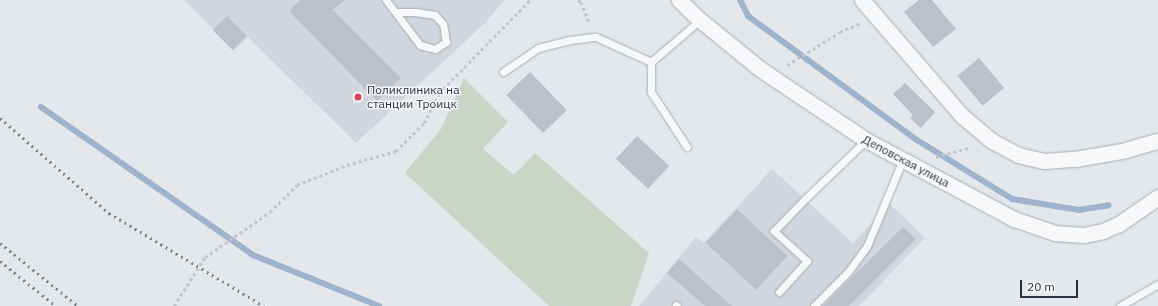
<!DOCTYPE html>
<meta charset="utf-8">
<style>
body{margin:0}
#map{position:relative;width:1158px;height:306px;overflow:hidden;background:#e4e7ec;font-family:"IBM Plex Sans",sans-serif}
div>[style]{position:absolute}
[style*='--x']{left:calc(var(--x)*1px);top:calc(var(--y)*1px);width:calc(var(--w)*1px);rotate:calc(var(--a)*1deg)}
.built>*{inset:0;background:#d2d6de}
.green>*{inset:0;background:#c9d6c5}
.stream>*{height:6px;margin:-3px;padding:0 3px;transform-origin:3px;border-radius:3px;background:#9fb4cc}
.building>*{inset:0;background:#bbc0ca;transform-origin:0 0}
.path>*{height:2.5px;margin-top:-1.25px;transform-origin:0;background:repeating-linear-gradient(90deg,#c2c5cb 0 3px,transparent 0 6px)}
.roads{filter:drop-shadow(0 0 1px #a9aeb7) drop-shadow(0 0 1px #a9aeb7)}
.service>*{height:7px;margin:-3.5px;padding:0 3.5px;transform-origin:3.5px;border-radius:3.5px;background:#f7f8fa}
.minor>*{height:15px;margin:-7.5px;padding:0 7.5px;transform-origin:7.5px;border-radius:7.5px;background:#f7f8fa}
.rail>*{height:3px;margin-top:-1.5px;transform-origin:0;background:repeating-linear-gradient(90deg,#7d8696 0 2px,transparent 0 6px)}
.dots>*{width:11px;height:11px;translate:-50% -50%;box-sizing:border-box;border:2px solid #f4f6f9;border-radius:50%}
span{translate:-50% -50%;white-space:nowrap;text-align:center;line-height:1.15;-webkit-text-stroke:3px #f4f6f9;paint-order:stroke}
.poi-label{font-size:12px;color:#2b3445}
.left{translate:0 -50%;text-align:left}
.street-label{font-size:12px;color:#2b3445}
.scale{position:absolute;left:1020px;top:280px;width:58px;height:18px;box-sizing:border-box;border:2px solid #2b3445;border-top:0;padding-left:5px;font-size:12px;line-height:14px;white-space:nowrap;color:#2b3445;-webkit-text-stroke:3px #f4f6f9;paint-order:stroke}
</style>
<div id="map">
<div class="built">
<i style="clip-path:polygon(184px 0,505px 0,485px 23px,356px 143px,248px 37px,234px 50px)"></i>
<i style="clip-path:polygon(772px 169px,853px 243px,890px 204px,925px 238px,859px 306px,639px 306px,696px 237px,704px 243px)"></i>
</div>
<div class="green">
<i style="clip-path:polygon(464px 78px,508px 122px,483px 149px,514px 175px,535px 153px,649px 253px,631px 306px,549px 306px,405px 173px,441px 129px)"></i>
</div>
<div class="stream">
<i style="--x:740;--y:0;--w:18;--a:63"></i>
<i style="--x:748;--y:16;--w:210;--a:36.3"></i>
<i style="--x:917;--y:140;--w:112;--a:31.8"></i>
<i style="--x:1012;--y:199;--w:68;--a:9.3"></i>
<i style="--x:1079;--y:210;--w:30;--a:-9"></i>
<i style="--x:41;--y:107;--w:259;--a:34.9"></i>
<i style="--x:253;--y:255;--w:136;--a:22"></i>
</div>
<div class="building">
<i style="clip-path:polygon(300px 0,344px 0,333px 10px,401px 78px,377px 101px,289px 11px)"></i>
<i style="clip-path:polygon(919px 0,932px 0,956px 29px,933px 47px,904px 12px)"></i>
<i style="left:227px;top:16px;width:28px;height:20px;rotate:45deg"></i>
<i style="left:979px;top:58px;width:39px;height:28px;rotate:50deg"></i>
<i style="left:530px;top:72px;width:53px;height:33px;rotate:46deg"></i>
<i style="clip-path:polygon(905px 83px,935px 112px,921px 128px,910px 118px,913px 115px,893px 94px)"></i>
<i style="left:637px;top:136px;width:44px;height:31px;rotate:43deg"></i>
<i style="left:737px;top:209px;width:69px;height:46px;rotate:43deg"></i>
<i style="clip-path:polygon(903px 227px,916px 239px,849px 306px,823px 306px)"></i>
<i style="clip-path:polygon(679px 259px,732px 306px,705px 306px,667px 273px)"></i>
</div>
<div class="path">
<i style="--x:578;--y:0;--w:4;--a:34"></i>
<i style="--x:581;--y:2;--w:24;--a:68"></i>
<i style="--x:787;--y:65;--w:62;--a:-31.9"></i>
<i style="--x:840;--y:32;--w:22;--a:-24"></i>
<i style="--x:936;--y:157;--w:36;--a:-16"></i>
<i style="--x:174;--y:306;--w:58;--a:-57.7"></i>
<i style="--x:205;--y:257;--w:79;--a:-34.7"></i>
<i style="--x:270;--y:212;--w:38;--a:-45"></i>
<i style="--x:297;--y:185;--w:54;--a:-21.8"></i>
<i style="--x:347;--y:165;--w:51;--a:-15.9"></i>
<i style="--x:396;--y:151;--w:40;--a:-45"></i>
<i style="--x:424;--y:123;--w:34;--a:-63"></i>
<i style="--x:439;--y:93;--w:130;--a:-45.6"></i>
</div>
<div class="roads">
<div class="service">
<i style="--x:386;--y:0;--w:56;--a:52.9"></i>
<i style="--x:420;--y:45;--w:16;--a:15"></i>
<i style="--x:435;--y:49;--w:13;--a:-32"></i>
<i style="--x:446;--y:42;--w:18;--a:-99"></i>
<i style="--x:443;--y:24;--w:12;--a:-132"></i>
<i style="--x:435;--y:15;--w:18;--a:-171"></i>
<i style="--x:417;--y:12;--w:21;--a:180"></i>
<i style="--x:503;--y:72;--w:42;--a:-34.4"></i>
<i style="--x:538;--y:48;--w:33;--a:-14"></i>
<i style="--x:570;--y:40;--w:26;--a:-7"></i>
<i style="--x:596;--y:37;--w:60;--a:24.4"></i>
<i style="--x:687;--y:147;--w:66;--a:-123.2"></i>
<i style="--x:651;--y:92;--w:30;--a:-90"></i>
<i style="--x:651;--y:62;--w:65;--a:-40.6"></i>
<i style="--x:779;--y:292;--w:42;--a:-47.9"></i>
<i style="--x:807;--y:261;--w:45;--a:-137.7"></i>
<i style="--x:774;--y:231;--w:45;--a:-45.9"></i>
<i style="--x:805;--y:199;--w:85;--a:-44"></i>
<i style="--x:676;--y:305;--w:1;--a:45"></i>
<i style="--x:814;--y:306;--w:48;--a:-45"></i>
<i style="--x:848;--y:272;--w:32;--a:-54"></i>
<i style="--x:867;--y:246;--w:94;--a:-67.5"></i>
<i style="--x:1120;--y:306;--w:44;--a:-30.1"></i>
</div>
<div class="minor">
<i style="--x:679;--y:0;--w:29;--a:44"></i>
<i style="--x:700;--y:20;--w:77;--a:39.2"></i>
<i style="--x:760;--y:69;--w:128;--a:33.8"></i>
<i style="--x:866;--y:140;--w:168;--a:28.1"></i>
<i style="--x:1014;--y:219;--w:43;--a:18.9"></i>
<i style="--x:1055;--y:233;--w:29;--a:4"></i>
<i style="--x:1084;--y:235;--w:19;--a:-12"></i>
<i style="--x:1103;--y:231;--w:17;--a:-24"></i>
<i style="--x:1119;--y:224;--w:47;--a:-34.7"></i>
<i style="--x:862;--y:0;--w:153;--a:49.2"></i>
<i style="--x:962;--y:116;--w:39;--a:40"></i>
<i style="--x:992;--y:141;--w:30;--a:28"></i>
<i style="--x:1018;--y:155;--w:27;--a:13"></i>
<i style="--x:1044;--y:161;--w:31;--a:-4"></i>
<i style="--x:1075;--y:159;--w:48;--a:-9.7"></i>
<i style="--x:1122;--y:151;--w:37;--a:-16"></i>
</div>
</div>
<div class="rail">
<i style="--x:0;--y:118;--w:145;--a:41.1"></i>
<i style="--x:109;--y:213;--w:181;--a:31"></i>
<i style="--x:0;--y:243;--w:100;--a:38.9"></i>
<i style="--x:0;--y:261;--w:72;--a:38.8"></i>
</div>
<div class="dots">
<i style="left:358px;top:97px;background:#d1495b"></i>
</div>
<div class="poi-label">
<span class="left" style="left:367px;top:97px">Поликлиника на<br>станции Троицк</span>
</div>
<div class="street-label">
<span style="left:906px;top:161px;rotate:28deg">Деповская улица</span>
</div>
<div class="scale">20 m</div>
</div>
